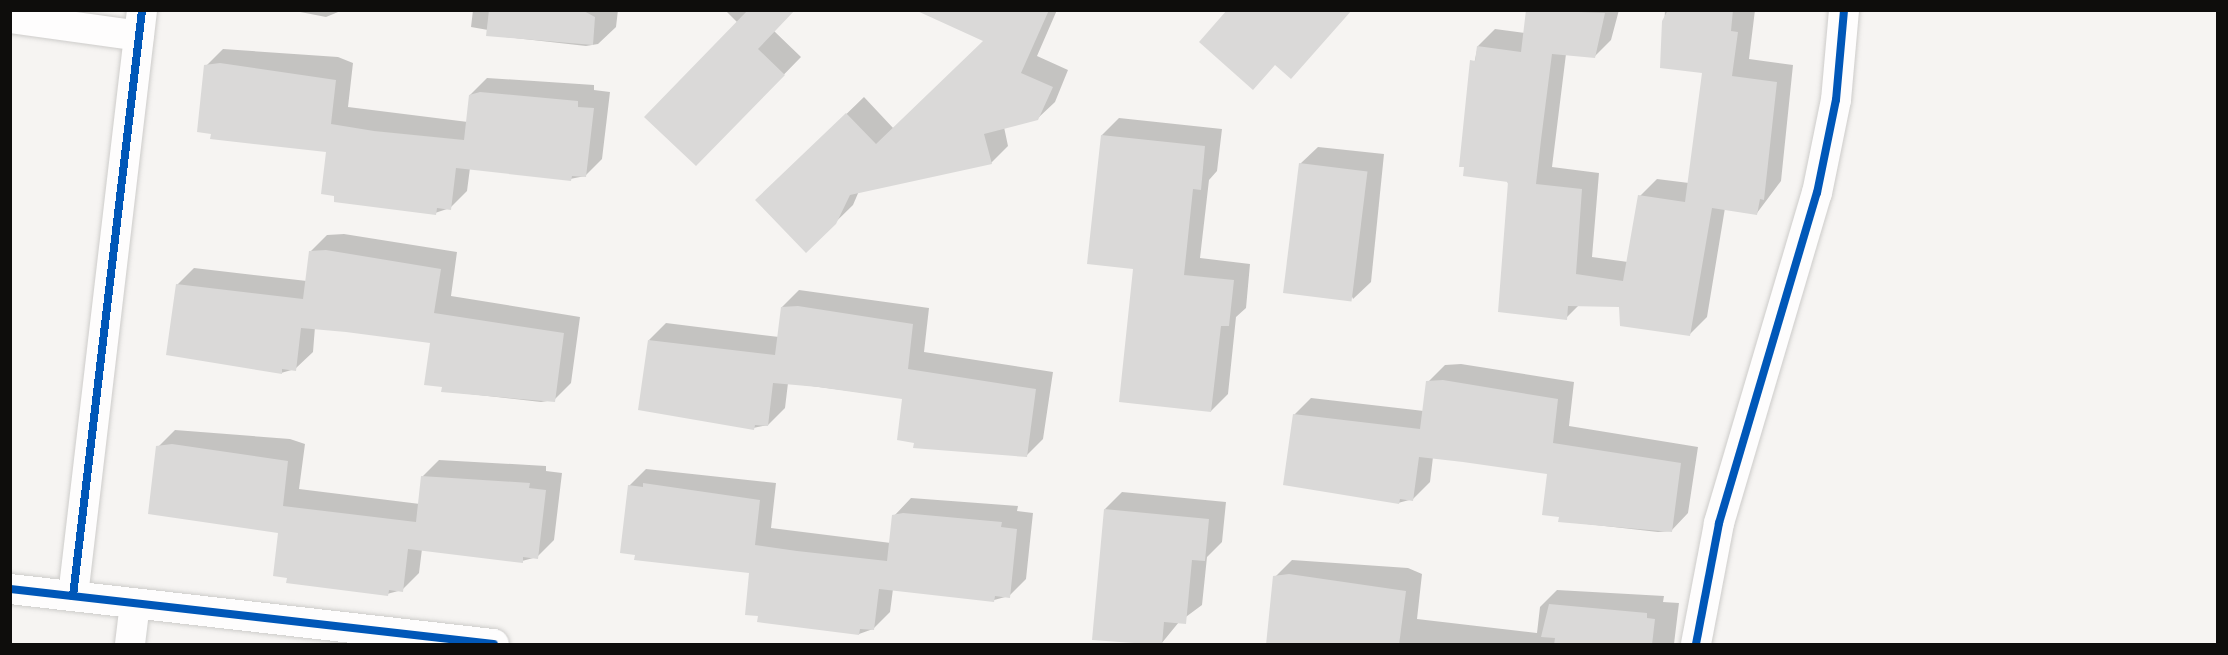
<!DOCTYPE html>
<style>
body{margin:0}
#map{position:relative;width:2228px;height:655px;overflow:hidden;background:#f6f4f2;font-family:"Roboto Condensed",sans-serif}
div>[style]{position:absolute}
[style*='--x']{left:calc(var(--x)*1px);top:calc(var(--y)*1px);width:calc(var(--w)*1px);rotate:calc(var(--a)*1deg)}
.shadow>*{inset:0;background:#0003}
.building>*{inset:0;background:#dad9d8;transform-origin:0 0}
.roads{filter:drop-shadow(0 0 2px #cdccca) drop-shadow(0 0 2px #cdccca)}
.street>*{height:30px;margin:-15px;padding:0 15px;transform-origin:15px;border-radius:15px;background:#fefdfd}
.cycleway>*{height:8px;margin:-4px;padding:0 4px;transform-origin:4px;border-radius:4px;background:#0057b8}
span{translate:-50% -50%;white-space:nowrap;text-align:center;line-height:1.15;-webkit-text-stroke:4.5px #fff;paint-order:stroke}
.frame{position:absolute;inset:0;border:12px solid #0e0d0c;pointer-events:none}
</style>
<div id="map">
<div class="shadow">
<i style="clip-path:polygon(290px 10px,343px 10px,326px 17px)"></i>
<i style="clip-path:polygon(473px 10px,618px 10px,616px 27px,598px 44px,586px 46px,487px 35px,488px 30px,471px 27px)"></i>
<i style="clip-path:polygon(725px 10px,793px 10px,774px 31px,801px 57px,713px 147px,738px 23px)"></i>
<i style="clip-path:polygon(943px 10px,1057px 10px,1037px 56px,1068px 70px,1055px 102px,1037px 119px,1004px 127px,1008px 146px,991px 163px,859px 191px,853px 205px,806px 251px,774px 184px,864px 97px,894px 129px,985px 41px)"></i>
<i style="clip-path:polygon(1528px 10px,1619px 10px,1611px 40px,1594px 57px,1566px 54px,1552px 167px,1599px 173px,1592px 257px,1628px 262px,1640px 196px,1657px 179px,1689px 183px,1704px 72px,1662px 66px,1665px 10px,1755px 10px,1749px 59px,1793px 65px,1781px 181px,1757px 213px,1725px 208px,1707px 317px,1690px 334px,1621px 306px,1579px 305px,1566px 318px,1468px 91px,1478px 46px,1495px 29px,1525px 33px)"></i>
<i style="clip-path:polygon(223px 49px,338px 57px,353px 63px,348px 107px,468px 122px,470px 95px,487px 78px,594px 85px,594px 90px,610px 92px,602px 159px,585px 176px,570px 179px,470px 168px,467px 191px,450px 208px,435px 213px,328px 151px,206px 66px)"></i>
<i style="clip-path:polygon(1119px 118px,1222px 129px,1217px 171px,1209px 180px,1200px 258px,1250px 264px,1246px 308px,1236px 317px,1228px 394px,1211px 411px,1135px 268px,1102px 135px)"></i>
<i style="clip-path:polygon(1318px 147px,1384px 154px,1371px 282px,1353px 299px,1300px 164px)"></i>
<i style="clip-path:polygon(344px 234px,457px 252px,451px 296px,580px 317px,571px 383px,554px 400px,541px 402px,443px 391px,432px 342px,315px 327px,313px 352px,295px 369px,281px 373px,177px 285px,194px 268px,307px 281px,310px 252px,327px 235px)"></i>
<i style="clip-path:polygon(799px 290px,929px 308px,924px 352px,1053px 372px,1043px 439px,1026px 456px,904px 398px,788px 383px,785px 408px,768px 425px,753px 428px,649px 340px,666px 323px,779px 337px,782px 307px)"></i>
<i style="clip-path:polygon(1461px 364px,1574px 382px,1569px 426px,1698px 447px,1688px 513px,1671px 531px,1658px 532px,1560px 521px,1549px 472px,1433px 457px,1430px 482px,1413px 499px,1398px 503px,1294px 415px,1311px 398px,1424px 411px,1428px 382px,1445px 365px)"></i>
<i style="clip-path:polygon(175px 430px,290px 439px,305px 444px,299px 489px,420px 504px,422px 477px,439px 460px,546px 466px,546px 471px,562px 473px,554px 540px,537px 557px,522px 561px,422px 549px,419px 573px,402px 590px,387px 594px,280px 532px,158px 447px)"></i>
<i style="clip-path:polygon(646px 469px,776px 483px,771px 528px,891px 543px,894px 516px,911px 498px,1018px 506px,1017px 511px,1033px 513px,1026px 579px,1009px 596px,994px 600px,893px 589px,890px 612px,873px 629px,859px 634px,750px 571px,629px 486px)"></i>
<i style="clip-path:polygon(1122px 492px,1226px 502px,1222px 542px,1207px 557px,1202px 605px,1179px 622px,1161px 644px,1105px 509px)"></i>
<i style="clip-path:polygon(1292px 560px,1408px 568px,1422px 574px,1417px 619px,1537px 633px,1540px 607px,1557px 590px,1664px 596px,1663px 602px,1679px 603px,1674px 644px,1282px 644px,1275px 577px)"></i>
</div>
<div class="building">
<i style="clip-path:polygon(489px 10px,582px 10px,595px 17px,593px 45px,486px 36px)"></i>
<i style="clip-path:polygon(748px 10px,795px 10px,758px 49px,785px 75px,696px 166px,644px 117px)"></i>
<i style="clip-path:polygon(915px 10px,1049px 10px,1021px 73px,1053px 87px,1038px 120px,984px 134px,992px 164px,850px 195px,836px 224px,806px 253px,755px 200px,846px 113px,876px 144px,983px 41px)"></i>
<i style="clip-path:polygon(1227px 10px,1352px 10px,1291px 79px,1275px 65px,1253px 90px,1199px 42px)"></i>
<i style="clip-path:polygon(1526px 10px,1605px 13px,1595px 58px,1552px 54px,1541px 140px,1536px 184px,1582px 189px,1576px 274px,1623px 281px,1638px 195px,1685px 202px,1702px 73px,1660px 68px,1662px 21px,1668px 10px,1733px 10px,1731px 31px,1738px 32px,1732px 76px,1777px 82px,1764px 200px,1760px 199px,1757px 215px,1712px 208px,1690px 336px,1620px 326px,1619px 307px,1568px 306px,1567px 320px,1498px 312px,1508px 182px,1463px 176px,1464px 167px,1459px 167px,1470px 60px,1475px 61px,1477px 46px,1521px 52px)"></i>
<i style="clip-path:polygon(220px 63px,336px 80px,331px 124px,374px 131px,464px 140px,469px 95px,480px 92px,578px 101px,578px 107px,594px 108px,586px 177px,572px 176px,571px 181px,456px 168px,451px 210px,437px 208px,436px 215px,334px 202px,334px 196px,321px 194px,326px 152px,210px 139px,211px 134px,197px 132px,204px 65px)"></i>
<i style="clip-path:polygon(1101px 135px,1205px 146px,1201px 190px,1193px 189px,1184px 275px,1234px 280px,1229px 326px,1221px 326px,1211px 412px,1119px 402px,1133px 269px,1087px 264px)"></i>
<i style="left:1299px;top:163px;width:69px;height:131px;rotate:7deg"></i>
<i style="clip-path:polygon(326px 250px,441px 269px,434px 313px,564px 333px,555px 402px,441px 392px,442px 387px,424px 385px,430px 343px,346px 332px,301px 328px,296px 371px,282px 369px,282px 374px,166px 355px,176px 284px,303px 299px,309px 251px)"></i>
<i style="clip-path:polygon(798px 306px,913px 324px,908px 369px,1036px 389px,1027px 457px,913px 448px,914px 443px,897px 440px,902px 399px,818px 387px,773px 383px,768px 426px,755px 425px,754px 430px,638px 410px,648px 340px,775px 355px,781px 307px)"></i>
<i style="clip-path:polygon(1443px 380px,1558px 399px,1553px 443px,1681px 463px,1672px 532px,1558px 522px,1559px 517px,1542px 515px,1547px 474px,1463px 462px,1419px 457px,1413px 501px,1400px 499px,1399px 504px,1283px 485px,1293px 414px,1420px 429px,1426px 381px)"></i>
<i style="clip-path:polygon(172px 444px,288px 461px,283px 506px,416px 522px,421px 476px,530px 483px,529px 488px,546px 490px,538px 559px,523px 557px,523px 563px,408px 549px,403px 592px,389px 590px,388px 596px,286px 583px,287px 578px,273px 576px,278px 533px,148px 514px,156px 446px)"></i>
<i style="clip-path:polygon(643px 483px,760px 500px,755px 545px,797px 551px,887px 561px,892px 515px,903px 513px,1002px 522px,1001px 527px,1017px 529px,1010px 598px,995px 596px,994px 602px,879px 589px,874px 630px,860px 629px,859px 635px,757px 622px,758px 616px,745px 615px,749px 573px,634px 560px,635px 555px,620px 553px,628px 485px,643px 487px)"></i>
<i style="clip-path:polygon(1104px 509px,1209px 519px,1205px 561px,1192px 560px,1186px 624px,1164px 622px,1162px 645px,1092px 640px)"></i>
<i style="clip-path:polygon(1289px 574px,1406px 591px,1399px 645px,1266px 645px,1273px 576px)"></i>
<i style="clip-path:polygon(1549px 604px,1647px 613px,1647px 618px,1655px 619px,1652px 645px,1554px 645px,1555px 638px,1541px 637px)"></i>
</div>
<div class="roads">
<div class="street">
<i style="--x:10;--y:18;--w:130;--a:7.9"></i>
<i style="--x:10;--y:589;--w:487;--a:6.5"></i>
<i style="--x:73;--y:596;--w:590;--a:-83.28"></i>
<i style="--x:130;--y:644;--w:41;--a:-83"></i>
<i style="--x:1696;--y:644;--w:123;--a:-79.2"></i>
<i style="--x:1719;--y:523;--w:344;--a:-73.5"></i>
<i style="--x:1817;--y:193;--w:95;--a:-78.5"></i>
<i style="--x:1836;--y:100;--w:90;--a:-84.9"></i>
</div>
</div>
<div class="cycleway">
<i style="--x:10;--y:589;--w:487;--a:6.5"></i>
<i style="--x:73;--y:596;--w:590;--a:-83.28"></i>
<i style="--x:1696;--y:644;--w:123;--a:-79.2"></i>
<i style="--x:1719;--y:523;--w:344;--a:-73.5"></i>
<i style="--x:1817;--y:193;--w:95;--a:-78.5"></i>
<i style="--x:1836;--y:100;--w:90;--a:-84.9"></i>
</div>
<div class="frame"></div>
</div>
